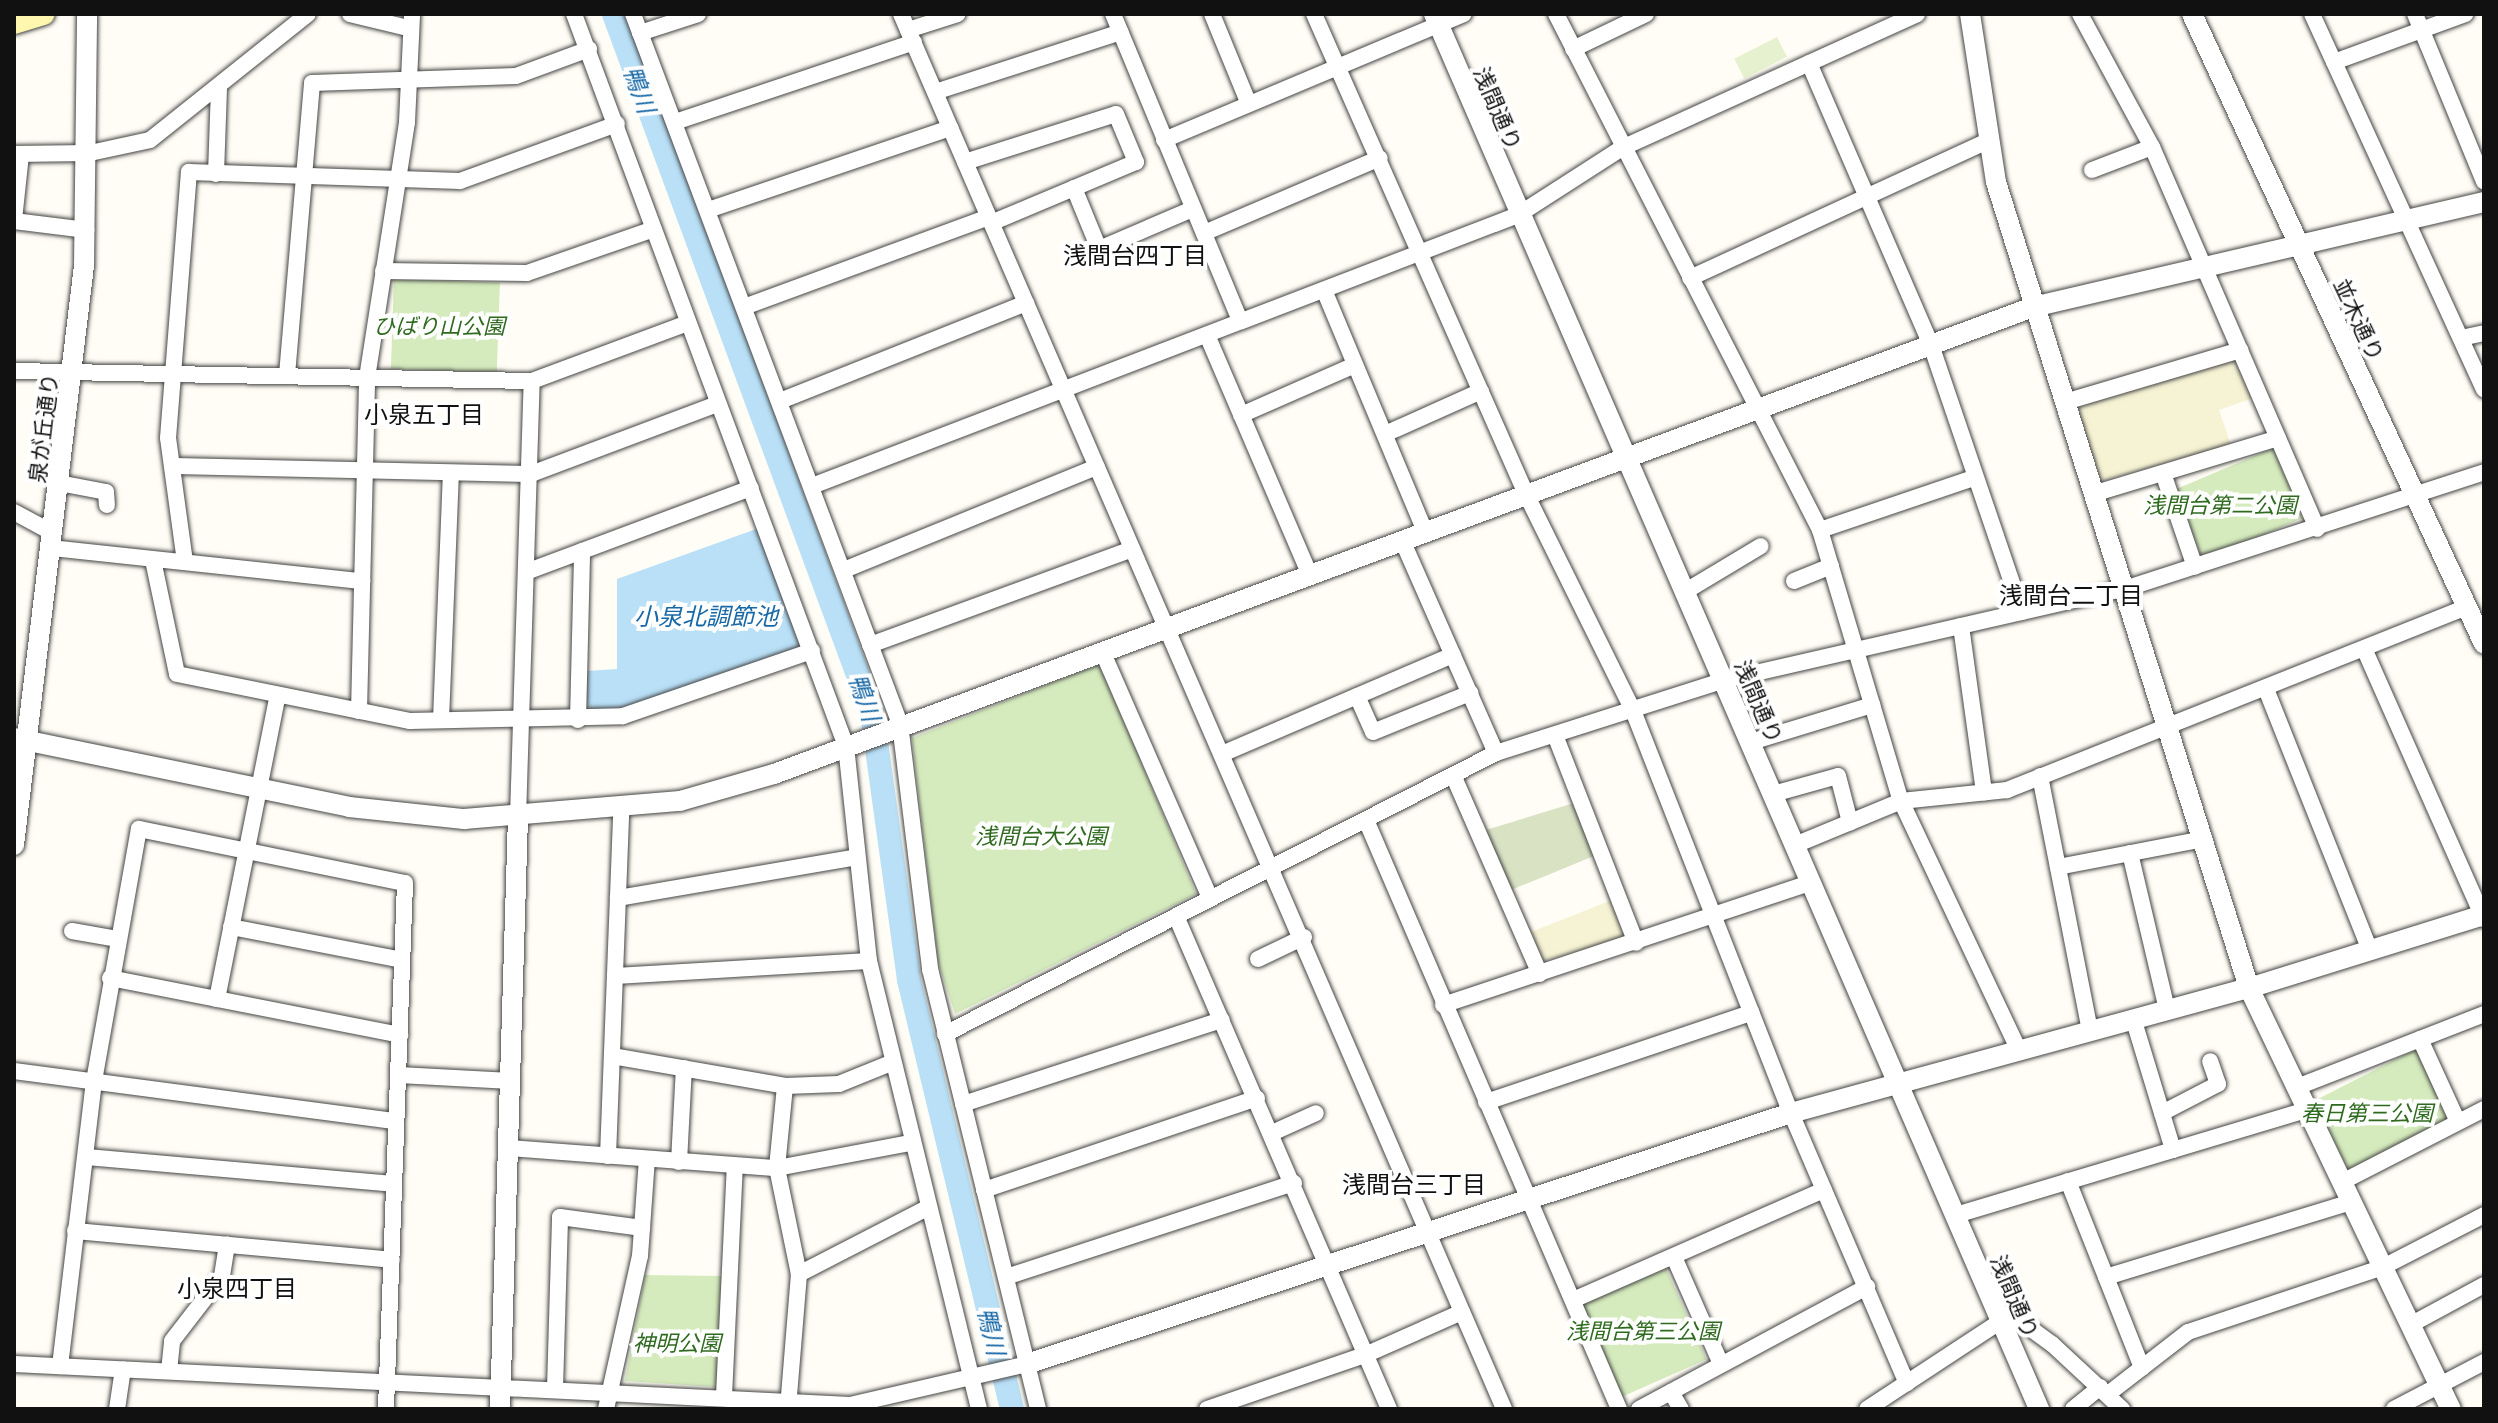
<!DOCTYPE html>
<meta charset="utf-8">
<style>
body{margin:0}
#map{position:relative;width:2498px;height:1423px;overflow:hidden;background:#fffdf5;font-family:Literata,"Noto Sans JP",serif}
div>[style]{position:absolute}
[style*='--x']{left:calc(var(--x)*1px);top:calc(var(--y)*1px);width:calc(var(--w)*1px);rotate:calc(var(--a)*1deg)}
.farmland>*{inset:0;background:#f6f3d4}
.green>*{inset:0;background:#d5ebbd;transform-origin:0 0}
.cemetery>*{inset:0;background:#d9e3c4}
.pitch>*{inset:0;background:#e6f2cf;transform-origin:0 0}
.water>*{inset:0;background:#b9e0f7}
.river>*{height:24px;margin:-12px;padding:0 12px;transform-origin:12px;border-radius:12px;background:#b9e0f7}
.roads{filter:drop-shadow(0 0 2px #444) drop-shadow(0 0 2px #444)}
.minor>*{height:16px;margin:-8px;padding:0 8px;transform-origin:8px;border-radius:8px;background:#fff}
.tertiary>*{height:20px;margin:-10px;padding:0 10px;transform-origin:10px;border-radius:10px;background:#fff}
.secondary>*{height:22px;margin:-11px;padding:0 11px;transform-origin:11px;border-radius:11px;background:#fff6b0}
span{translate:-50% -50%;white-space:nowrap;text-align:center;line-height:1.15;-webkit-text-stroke:8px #fff;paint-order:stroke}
.street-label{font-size:22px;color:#111}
.park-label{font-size:22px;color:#2f6b1f;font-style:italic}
.water-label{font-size:24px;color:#1768a6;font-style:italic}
.neighbourhood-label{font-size:24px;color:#111}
.frame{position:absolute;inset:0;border:16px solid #111;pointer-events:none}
</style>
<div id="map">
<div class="farmland">
<i style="clip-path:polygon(2233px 359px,2253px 398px,2219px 410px,2231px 445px,2101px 481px,2077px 412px,2082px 404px)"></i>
<i style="clip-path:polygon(1612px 900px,1624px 939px,1541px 961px,1531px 932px)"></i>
</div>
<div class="green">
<i style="left:394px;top:279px;width:106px;height:90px;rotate:2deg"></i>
<i style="left:2273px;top:448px;width:76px;height:108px;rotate:67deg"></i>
<i style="clip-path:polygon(1100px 664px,1196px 894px,955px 1014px,938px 962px,912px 738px)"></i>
<i style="left:2416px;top:1049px;width:78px;height:115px;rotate:63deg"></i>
<i style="left:1665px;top:1266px;width:102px;height:93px;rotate:66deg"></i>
<i style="clip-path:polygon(645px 1275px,722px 1276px,716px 1387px,625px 1381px)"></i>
</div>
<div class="cemetery">
<i style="clip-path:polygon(1574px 803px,1594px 856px,1511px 890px,1486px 830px)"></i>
</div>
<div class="pitch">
<i style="left:1777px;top:37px;width:22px;height:48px;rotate:63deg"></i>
</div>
<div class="water">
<i style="clip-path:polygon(759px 528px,803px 639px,800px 649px,658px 701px,595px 713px,585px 702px,586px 671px,617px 669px,617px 579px)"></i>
</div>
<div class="river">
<i style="--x:614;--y:14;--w:745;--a:69.74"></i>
<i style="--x:872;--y:713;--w:270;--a:82.1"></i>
<i style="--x:909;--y:980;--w:441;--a:76.5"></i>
</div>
<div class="roads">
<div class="minor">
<i style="--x:350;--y:14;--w:60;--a:13.6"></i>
<i style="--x:574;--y:14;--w:781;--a:69.62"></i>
<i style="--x:846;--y:746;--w:216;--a:83.9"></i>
<i style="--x:869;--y:961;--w:461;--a:76.2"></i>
<i style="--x:633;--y:14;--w:759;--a:69.39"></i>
<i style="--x:900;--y:724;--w:247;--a:83"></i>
<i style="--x:930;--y:969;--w:453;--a:76.2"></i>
<i style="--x:901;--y:14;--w:1520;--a:66.62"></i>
<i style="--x:1113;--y:14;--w:331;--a:67.5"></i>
<i style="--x:1212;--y:14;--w:97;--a:67.7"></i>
<i style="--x:1314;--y:14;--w:525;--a:66.17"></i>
<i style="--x:1526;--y:494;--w:244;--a:63.7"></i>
<i style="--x:1634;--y:713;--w:430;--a:68.6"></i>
<i style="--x:1791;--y:1113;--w:294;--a:66.8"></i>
<i style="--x:1556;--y:14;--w:580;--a:62.9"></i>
<i style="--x:1820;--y:530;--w:283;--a:73.4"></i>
<i style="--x:1901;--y:801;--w:276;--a:64.7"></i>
<i style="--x:2080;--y:14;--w:151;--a:61.6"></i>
<i style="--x:2152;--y:147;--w:416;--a:66.6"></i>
<i style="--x:2312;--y:14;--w:413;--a:65.4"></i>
<i style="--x:2415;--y:14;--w:181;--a:67.6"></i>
<i style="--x:908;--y:30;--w:52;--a:-17.7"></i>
<i style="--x:640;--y:33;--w:61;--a:-18.1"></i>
<i style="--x:1573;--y:49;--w:81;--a:-25.6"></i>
<i style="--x:2334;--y:62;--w:140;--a:-20.1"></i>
<i style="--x:1809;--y:63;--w:307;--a:66.6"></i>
<i style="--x:1931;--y:345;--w:282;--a:71.2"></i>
<i style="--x:935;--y:92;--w:195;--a:-17.9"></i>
<i style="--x:675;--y:122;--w:252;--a:-18.5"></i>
<i style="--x:1164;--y:140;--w:325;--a:-22.8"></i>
<i style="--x:14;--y:154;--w:76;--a:-0.8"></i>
<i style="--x:90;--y:153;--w:61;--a:-12.2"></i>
<i style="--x:150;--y:140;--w:202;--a:-38.6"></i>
<i style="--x:965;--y:162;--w:158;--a:-17.6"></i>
<i style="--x:1116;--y:114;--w:52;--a:67.4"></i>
<i style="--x:1136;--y:162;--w:157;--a:157.2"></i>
<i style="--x:2092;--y:170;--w:64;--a:-21"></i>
<i style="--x:216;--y:174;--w:87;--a:-88"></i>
<i style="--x:1074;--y:188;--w:66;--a:67.7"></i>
<i style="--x:1099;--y:249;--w:102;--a:-23.1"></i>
<i style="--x:708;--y:210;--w:256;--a:-18.7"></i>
<i style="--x:14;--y:220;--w:66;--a:-83.9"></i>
<i style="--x:14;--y:221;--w:73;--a:7.1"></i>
<i style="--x:1204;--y:233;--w:191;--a:-23.1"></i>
<i style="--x:383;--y:271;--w:144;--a:0.8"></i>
<i style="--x:527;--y:273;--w:134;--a:-19.1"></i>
<i style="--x:1690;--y:278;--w:330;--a:-24.7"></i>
<i style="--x:1324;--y:290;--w:261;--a:67.3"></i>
<i style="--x:744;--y:307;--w:260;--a:-20.2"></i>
<i style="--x:1207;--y:335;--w:261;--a:66.8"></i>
<i style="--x:2461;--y:338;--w:24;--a:-12"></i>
<i style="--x:14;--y:371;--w:518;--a:1.11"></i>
<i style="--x:532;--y:381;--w:166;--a:-20.4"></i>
<i style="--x:287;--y:375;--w:293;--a:-85.1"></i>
<i style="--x:312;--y:83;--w:204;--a:-2"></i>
<i style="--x:516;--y:76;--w:78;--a:-20.3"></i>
<i style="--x:780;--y:401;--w:265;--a:-21.7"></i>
<i style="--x:2065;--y:402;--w:183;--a:-16.5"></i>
<i style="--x:1241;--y:415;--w:124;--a:-23.7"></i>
<i style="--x:1385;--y:434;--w:105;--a:-24.1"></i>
<i style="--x:172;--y:466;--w:359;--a:1.3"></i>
<i style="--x:531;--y:474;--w:199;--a:-20.6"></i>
<i style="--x:2163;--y:473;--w:99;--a:71.2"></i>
<i style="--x:59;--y:483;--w:48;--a:10.8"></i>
<i style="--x:106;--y:492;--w:13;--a:86"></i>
<i style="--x:812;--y:486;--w:756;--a:-21"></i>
<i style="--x:1518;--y:215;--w:124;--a:-32.8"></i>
<i style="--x:1622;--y:148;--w:324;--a:-24.4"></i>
<i style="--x:2096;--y:493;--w:190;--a:-16.8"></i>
<i style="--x:14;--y:512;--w:44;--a:28.3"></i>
<i style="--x:1820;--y:530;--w:163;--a:-18.7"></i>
<i style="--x:1402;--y:540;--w:233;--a:66.2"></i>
<i style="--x:51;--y:548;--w:313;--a:6.1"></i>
<i style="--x:153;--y:560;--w:116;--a:78.1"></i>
<i style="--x:177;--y:674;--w:238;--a:11.4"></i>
<i style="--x:410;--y:721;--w:213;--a:-1.3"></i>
<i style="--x:623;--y:716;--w:200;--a:-19"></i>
<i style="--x:185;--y:562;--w:125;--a:-97.8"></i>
<i style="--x:168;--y:438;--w:267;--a:-85.5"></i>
<i style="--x:189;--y:172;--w:271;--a:1.9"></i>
<i style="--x:460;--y:181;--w:167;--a:-20"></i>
<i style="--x:844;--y:570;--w:273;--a:-22.2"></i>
<i style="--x:526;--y:572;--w:240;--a:-20.5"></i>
<i style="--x:1794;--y:581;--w:40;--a:-22"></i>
<i style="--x:1686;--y:591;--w:87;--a:-31"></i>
<i style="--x:1961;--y:626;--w:168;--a:82.1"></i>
<i style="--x:870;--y:645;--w:279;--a:-20.1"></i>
<i style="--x:1103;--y:653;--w:267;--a:66.4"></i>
<i style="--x:2366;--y:653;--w:291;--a:66.1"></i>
<i style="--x:2266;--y:689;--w:281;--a:68.3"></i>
<i style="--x:1357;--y:696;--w:39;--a:66"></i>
<i style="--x:1373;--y:732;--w:105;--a:-21.9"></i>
<i style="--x:359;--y:711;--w:333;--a:-88.6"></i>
<i style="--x:367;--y:378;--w:259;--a:-81.1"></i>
<i style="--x:407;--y:122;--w:108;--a:-87.3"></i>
<i style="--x:441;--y:720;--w:247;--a:-87.7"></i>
<i style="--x:578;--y:720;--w:169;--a:-88.6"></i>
<i style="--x:1555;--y:735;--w:223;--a:68.7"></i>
<i style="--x:1751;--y:742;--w:127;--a:-17"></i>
<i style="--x:1222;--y:754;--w:251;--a:-23.2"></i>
<i style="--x:1453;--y:775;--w:217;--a:66.4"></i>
<i style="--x:2040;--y:776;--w:259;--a:78.9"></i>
<i style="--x:1773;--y:794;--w:67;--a:-15.5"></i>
<i style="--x:1838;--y:776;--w:48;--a:75.4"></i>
<i style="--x:518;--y:817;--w:436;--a:-88.2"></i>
<i style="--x:1366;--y:820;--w:641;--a:66.75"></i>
<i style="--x:1795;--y:845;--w:115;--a:-22.5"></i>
<i style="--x:1901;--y:801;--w:107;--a:-5.9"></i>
<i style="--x:2007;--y:790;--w:496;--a:-21.7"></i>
<i style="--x:2130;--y:853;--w:160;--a:76.7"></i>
<i style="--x:2058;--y:867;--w:149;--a:-10.9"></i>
<i style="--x:618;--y:898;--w:242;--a:-9.7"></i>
<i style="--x:1176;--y:916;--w:537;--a:66.63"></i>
<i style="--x:231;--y:927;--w:174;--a:10.9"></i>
<i style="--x:72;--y:931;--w:47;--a:9.9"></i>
<i style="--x:1258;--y:959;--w:51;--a:-25.6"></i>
<i style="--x:615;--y:976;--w:254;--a:-3.4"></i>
<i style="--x:110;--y:978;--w:296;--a:11.1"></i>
<i style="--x:217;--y:999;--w:310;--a:-78.7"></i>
<i style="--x:1443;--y:1005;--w:389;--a:-18.4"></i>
<i style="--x:2133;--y:1018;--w:138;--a:73.1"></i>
<i style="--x:945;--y:1034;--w:619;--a:-27.02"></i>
<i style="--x:1496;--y:753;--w:240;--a:-17.7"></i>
<i style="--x:1725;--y:680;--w:413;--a:-12.9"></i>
<i style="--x:2128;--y:588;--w:374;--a:-18"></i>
<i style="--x:2420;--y:1039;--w:91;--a:65.4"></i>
<i style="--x:612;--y:1056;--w:176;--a:9.8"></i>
<i style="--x:785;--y:1086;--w:54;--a:-2.1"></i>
<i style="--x:839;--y:1084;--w:56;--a:-22"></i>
<i style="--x:14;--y:1071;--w:385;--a:7.5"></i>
<i style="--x:399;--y:1075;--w:112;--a:3.1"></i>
<i style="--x:785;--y:1086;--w:82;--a:95.6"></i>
<i style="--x:777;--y:1168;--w:108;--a:78.3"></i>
<i style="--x:799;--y:1274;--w:135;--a:94.7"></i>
<i style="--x:2297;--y:1087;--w:201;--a:-21.3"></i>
<i style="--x:1486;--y:1102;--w:280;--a:-18.6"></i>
<i style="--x:963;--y:1104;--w:272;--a:-18"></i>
<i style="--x:2162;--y:1113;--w:63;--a:-27.4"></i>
<i style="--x:2218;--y:1084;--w:24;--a:-109"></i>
<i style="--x:1272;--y:1133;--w:48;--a:-24.4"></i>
<i style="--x:509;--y:1148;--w:269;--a:4.3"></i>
<i style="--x:777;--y:1168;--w:136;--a:-10.6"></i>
<i style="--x:608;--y:1156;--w:346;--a:-87.8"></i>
<i style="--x:86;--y:1157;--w:309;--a:5"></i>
<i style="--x:679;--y:1162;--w:94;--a:-87"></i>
<i style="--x:2068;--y:1181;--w:201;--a:68.4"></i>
<i style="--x:2342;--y:1182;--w:160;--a:-27.2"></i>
<i style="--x:984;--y:1190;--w:288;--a:-18.6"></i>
<i style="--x:1956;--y:1215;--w:366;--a:-16.7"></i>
<i style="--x:75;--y:1231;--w:318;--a:5.2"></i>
<i style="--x:1674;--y:1257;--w:117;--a:66.3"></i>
<i style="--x:799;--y:1274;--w:144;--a:-27.3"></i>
<i style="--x:1006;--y:1277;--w:303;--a:-18.1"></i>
<i style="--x:2106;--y:1277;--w:256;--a:-17"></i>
<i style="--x:1573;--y:1300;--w:274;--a:-23.7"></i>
<i style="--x:2410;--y:1325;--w:84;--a:-28.4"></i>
<i style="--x:14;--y:1364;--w:837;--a:2.81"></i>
<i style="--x:850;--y:1405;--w:182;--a:-13"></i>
<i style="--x:60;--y:1366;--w:287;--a:-83.2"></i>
<i style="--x:94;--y:1081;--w:256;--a:-79.9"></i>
<i style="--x:139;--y:829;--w:271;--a:11.5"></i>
<i style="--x:405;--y:883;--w:526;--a:92.07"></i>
<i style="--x:169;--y:1371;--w:30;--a:-84"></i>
<i style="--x:172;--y:1341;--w:82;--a:-52.4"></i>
<i style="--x:222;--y:1276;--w:32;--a:-81"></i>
<i style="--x:555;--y:1388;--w:171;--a:-88.3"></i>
<i style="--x:560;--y:1217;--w:83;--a:7.6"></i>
<i style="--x:1671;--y:1392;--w:20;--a:60"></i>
<i style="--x:2108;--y:1394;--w:101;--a:-37.8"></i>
<i style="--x:2188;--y:1332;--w:206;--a:-18.4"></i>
<i style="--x:2383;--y:1267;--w:114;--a:-27.2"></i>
<i style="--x:724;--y:1396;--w:230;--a:-87.3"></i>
<i style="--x:117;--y:1409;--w:40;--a:-81.5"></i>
<i style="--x:606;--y:1409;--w:157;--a:-77.5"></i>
<i style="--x:640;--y:1256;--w:97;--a:-85.9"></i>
<i style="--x:1207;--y:1409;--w:167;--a:-18.9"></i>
<i style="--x:1365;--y:1355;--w:106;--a:-23.9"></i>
<i style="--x:1639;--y:1409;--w:259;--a:-28.2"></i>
<i style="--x:1867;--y:1409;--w:160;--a:-33.3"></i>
<i style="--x:2001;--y:1321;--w:22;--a:5"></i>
<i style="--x:2023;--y:1323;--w:36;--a:36"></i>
<i style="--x:2052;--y:1344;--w:96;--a:42.9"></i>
<i style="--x:2073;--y:1409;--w:35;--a:-39"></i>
<i style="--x:2394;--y:1409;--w:102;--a:-27.6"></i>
</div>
<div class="tertiary">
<i style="--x:1434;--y:14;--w:1521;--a:66.55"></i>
<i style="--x:1970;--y:14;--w:170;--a:81.2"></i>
<i style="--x:1996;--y:182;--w:845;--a:72.57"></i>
<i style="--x:2249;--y:988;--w:467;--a:64.4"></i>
<i style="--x:2192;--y:14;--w:694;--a:65.13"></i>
<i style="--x:14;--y:738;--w:342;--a:11.6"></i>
<i style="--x:349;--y:807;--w:116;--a:6"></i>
<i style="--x:464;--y:819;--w:217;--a:-4.8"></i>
<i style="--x:680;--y:801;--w:98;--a:-16"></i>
<i style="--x:774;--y:774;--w:1343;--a:-20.35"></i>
<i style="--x:2033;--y:307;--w:463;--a:-13.1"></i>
<i style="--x:14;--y:845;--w:583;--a:-83.11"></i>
<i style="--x:84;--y:266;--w:252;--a:-89.3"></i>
<i style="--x:1027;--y:1364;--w:804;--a:-18.19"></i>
<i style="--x:1791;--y:1113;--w:475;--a:-15.3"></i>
<i style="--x:2249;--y:988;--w:246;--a:-17.3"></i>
<i style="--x:500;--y:1409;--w:592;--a:-88.26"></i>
</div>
<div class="secondary">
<i style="--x:14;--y:23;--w:31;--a:-17"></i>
</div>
</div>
<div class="street-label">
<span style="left:1499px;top:108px;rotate:67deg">浅間通り</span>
<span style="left:2360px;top:319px;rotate:65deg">並木通り</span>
<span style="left:42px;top:428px;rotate:-83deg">泉が丘通り</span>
<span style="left:1760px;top:701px;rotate:67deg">浅間通り</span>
<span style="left:2016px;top:1296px;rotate:67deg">浅間通り</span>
</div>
<div class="park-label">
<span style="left:439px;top:325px">ひばり山公園</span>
<span style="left:2220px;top:504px">浅間台第二公園</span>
<span style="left:1041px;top:835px">浅間台大公園</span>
<span style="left:2367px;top:1112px">春日第三公園</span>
<span style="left:1643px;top:1330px">浅間台第三公園</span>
<span style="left:677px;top:1342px">神明公園</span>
</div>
<div class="water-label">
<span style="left:641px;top:89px;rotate:70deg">鴨川</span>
<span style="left:706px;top:615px">小泉北調節池</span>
<span style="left:866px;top:697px;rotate:71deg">鴨川</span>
<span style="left:993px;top:1331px;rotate:77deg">鴨川</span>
</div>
<div class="neighbourhood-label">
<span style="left:1135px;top:254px">浅間台四丁目</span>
<span style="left:424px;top:413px">小泉五丁目</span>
<span style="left:2071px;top:594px">浅間台二丁目</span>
<span style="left:1414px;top:1183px">浅間台三丁目</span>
<span style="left:237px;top:1287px">小泉四丁目</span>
</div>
<div class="frame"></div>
</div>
